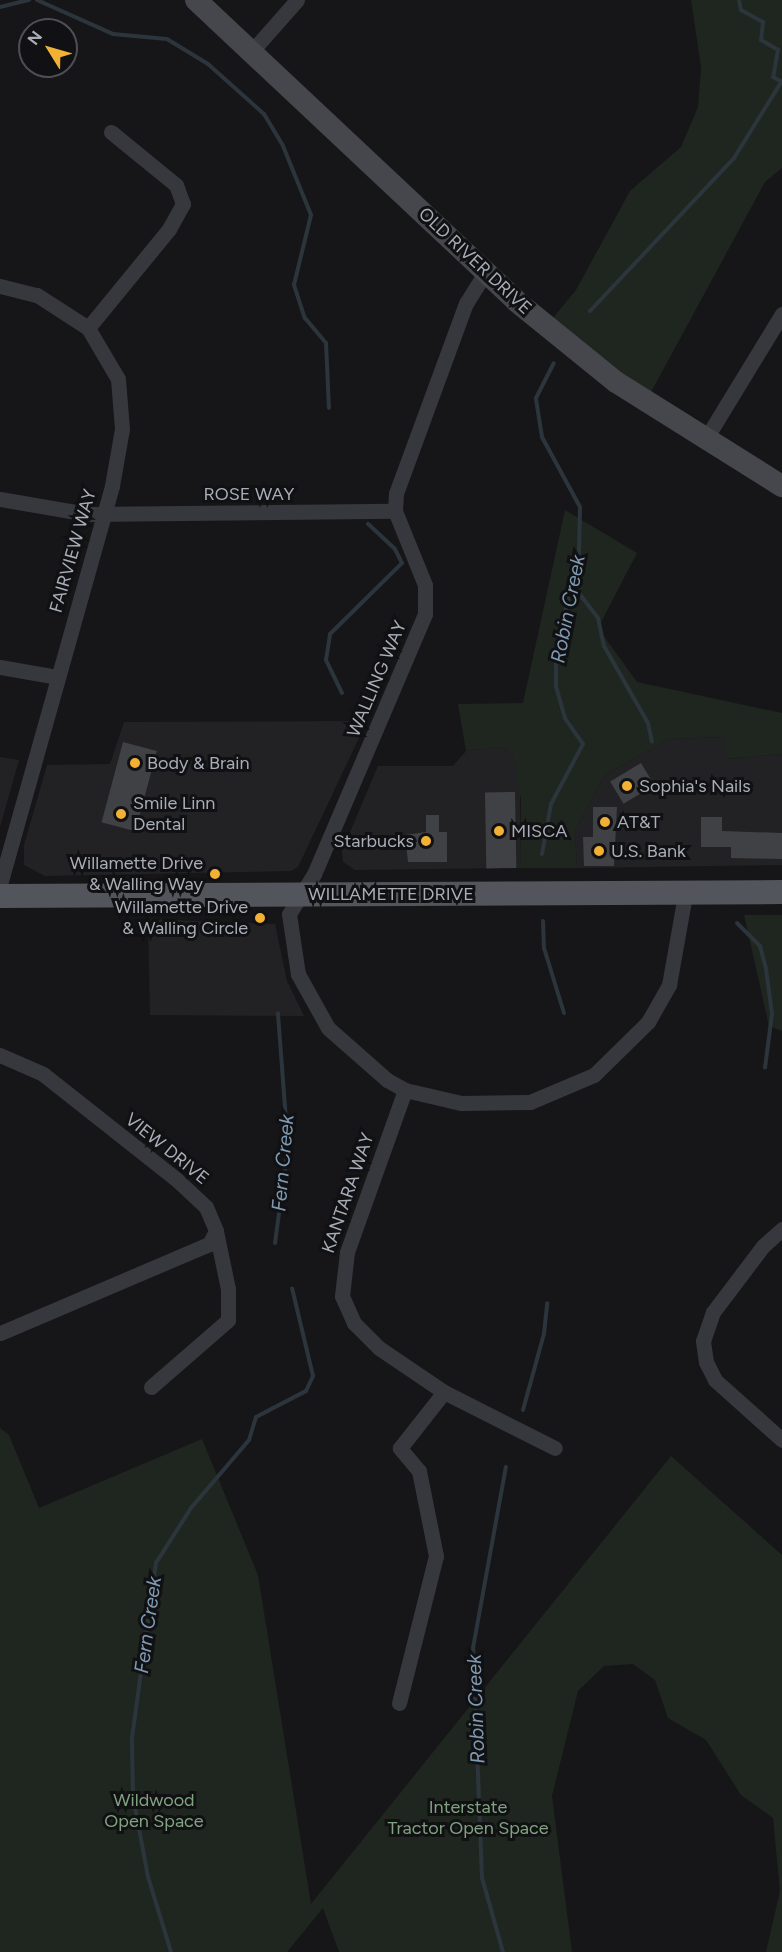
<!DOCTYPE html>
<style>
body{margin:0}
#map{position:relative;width:782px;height:1952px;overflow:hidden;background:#161618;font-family:Figtree,sans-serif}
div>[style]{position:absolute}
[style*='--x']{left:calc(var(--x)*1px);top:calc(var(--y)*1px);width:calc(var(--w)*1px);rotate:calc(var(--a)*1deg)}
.built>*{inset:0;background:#222225}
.green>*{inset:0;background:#1e261f}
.stream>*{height:4px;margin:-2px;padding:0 2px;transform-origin:2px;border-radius:2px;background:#2c353c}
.building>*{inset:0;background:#404145;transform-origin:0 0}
.street>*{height:15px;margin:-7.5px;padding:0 7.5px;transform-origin:7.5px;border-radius:7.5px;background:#37383d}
.secondary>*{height:22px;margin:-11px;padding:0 11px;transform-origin:11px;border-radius:11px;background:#45474d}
.primary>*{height:24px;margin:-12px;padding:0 12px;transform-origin:12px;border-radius:12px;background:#53555c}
.dots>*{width:16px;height:16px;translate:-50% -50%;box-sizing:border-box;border:3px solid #111113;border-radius:50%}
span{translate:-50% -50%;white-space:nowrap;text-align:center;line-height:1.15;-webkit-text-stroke:6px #111113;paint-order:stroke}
.street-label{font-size:18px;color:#a8adb8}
.poi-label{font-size:18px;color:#a8adb8}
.left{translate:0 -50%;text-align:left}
.right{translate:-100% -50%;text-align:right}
.park-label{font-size:18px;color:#7fa381}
.water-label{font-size:20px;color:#7f9bb3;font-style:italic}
.north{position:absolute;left:18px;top:18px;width:60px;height:60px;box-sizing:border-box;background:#111113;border:2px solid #4d4f55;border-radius:50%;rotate:307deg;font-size:16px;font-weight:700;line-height:24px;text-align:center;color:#a8adb8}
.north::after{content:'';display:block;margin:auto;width:21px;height:27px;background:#f2b134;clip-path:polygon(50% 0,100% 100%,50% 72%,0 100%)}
</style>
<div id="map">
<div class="built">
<i style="clip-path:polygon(367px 721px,298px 867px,291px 871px,45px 876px,24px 865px,24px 845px,47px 765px,110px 764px,124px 722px)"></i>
<i style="clip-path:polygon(725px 737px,726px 759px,782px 754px,782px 865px,577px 868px,575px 830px,605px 775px,669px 739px)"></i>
<i style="clip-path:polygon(501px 747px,513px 755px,520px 779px,520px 868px,355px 870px,343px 862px,342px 851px,378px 766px,453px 766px,466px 751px)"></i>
<i style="clip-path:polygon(0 757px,19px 760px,0 827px)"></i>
<i style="clip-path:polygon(148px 919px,275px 924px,287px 981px,304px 1016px,150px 1015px)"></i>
</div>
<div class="green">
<i style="clip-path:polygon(691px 0,782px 0,782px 168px,765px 182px,650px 394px,552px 319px,576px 290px,630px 191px,681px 147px,698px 107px,701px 67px)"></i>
<i style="clip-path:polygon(565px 510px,637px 553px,598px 628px,637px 682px,782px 713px,782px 754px,725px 759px,725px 737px,669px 739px,605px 775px,575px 830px,577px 868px,520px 868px,521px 800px,513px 755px,501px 747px,466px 751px,458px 704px,523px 703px)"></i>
<i style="clip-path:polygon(744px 915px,782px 915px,782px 1031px,769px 1026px)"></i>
<i style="clip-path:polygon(0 1428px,9px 1435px,39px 1508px,202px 1439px,258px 1575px,311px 1904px,671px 1456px,782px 1555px,782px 1952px,766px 1952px,780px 1891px,773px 1818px,741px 1795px,706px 1740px,668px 1718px,655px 1680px,633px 1664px,604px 1666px,578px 1691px,552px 1796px,572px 1952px,339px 1952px,323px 1908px,287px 1952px,0 1952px)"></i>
</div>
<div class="stream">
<i style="--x:37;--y:0;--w:83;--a:24.1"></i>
<i style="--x:113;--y:34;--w:54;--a:5.3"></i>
<i style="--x:167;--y:39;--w:48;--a:31.4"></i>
<i style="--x:208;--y:64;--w:75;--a:41.8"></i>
<i style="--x:264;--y:114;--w:37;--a:59"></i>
<i style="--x:283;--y:146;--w:74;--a:67.9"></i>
<i style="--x:311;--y:215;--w:72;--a:103.7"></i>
<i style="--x:294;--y:285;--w:35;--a:72"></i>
<i style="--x:305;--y:318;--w:33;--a:50"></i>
<i style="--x:326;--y:343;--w:65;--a:87.4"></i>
<i style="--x:739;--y:0;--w:10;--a:79"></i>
<i style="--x:741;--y:10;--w:25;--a:29"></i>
<i style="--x:763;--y:22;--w:18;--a:96"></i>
<i style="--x:761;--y:40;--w:20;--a:30"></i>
<i style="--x:778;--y:50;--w:27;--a:100"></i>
<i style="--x:773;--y:77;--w:10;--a:29"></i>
<i style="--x:0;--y:7;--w:30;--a:-14"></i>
<i style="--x:590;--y:311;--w:210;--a:-46.7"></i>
<i style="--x:734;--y:158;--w:87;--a:-58.1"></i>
<i style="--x:572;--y:584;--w:43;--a:52.6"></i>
<i style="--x:598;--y:618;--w:29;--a:78"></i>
<i style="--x:604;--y:646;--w:89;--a:60.3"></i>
<i style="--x:648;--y:723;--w:19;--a:78"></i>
<i style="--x:342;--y:693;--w:37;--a:-116"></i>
<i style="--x:326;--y:660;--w:26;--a:-81"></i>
<i style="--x:330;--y:634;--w:101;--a:-44.6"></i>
<i style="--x:402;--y:563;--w:16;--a:-117"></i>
<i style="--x:395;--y:549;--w:37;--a:-137"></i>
<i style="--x:542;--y:854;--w:51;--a:-79.8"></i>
<i style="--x:551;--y:804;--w:68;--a:-61.9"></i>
<i style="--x:583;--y:744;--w:32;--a:-125"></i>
<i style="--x:565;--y:718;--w:32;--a:-106"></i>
<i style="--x:556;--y:687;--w:38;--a:-90"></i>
<i style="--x:556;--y:649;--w:98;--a:-76.4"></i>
<i style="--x:579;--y:554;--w:47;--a:-88.8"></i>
<i style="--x:580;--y:507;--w:80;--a:-118.5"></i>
<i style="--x:542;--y:437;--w:39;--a:-99"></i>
<i style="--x:536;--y:398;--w:39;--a:-63"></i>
<i style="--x:543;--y:921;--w:27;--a:88"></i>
<i style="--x:544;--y:948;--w:68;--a:72.9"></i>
<i style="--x:737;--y:923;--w:33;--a:45"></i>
<i style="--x:760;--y:946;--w:24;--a:75"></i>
<i style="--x:766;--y:969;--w:45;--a:82.4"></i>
<i style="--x:772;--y:1014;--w:54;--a:97.4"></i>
<i style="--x:275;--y:1243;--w:97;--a:-82.3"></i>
<i style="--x:288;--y:1147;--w:134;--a:-94.3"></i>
<i style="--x:523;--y:1410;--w:79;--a:-74.6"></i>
<i style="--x:544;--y:1334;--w:31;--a:-84"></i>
<i style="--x:171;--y:1952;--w:78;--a:-107"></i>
<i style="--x:148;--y:1877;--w:82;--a:-100.5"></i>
<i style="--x:133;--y:1796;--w:58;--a:-91"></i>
<i style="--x:132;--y:1738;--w:177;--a:-82.2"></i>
<i style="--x:156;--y:1563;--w:65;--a:-57.5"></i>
<i style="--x:191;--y:1508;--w:89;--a:-49.5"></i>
<i style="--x:249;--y:1440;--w:24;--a:-73"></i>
<i style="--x:256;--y:1417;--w:56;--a:-27.5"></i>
<i style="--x:306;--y:1391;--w:17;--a:-65"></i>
<i style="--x:313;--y:1376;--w:90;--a:-103.4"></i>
<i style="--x:503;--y:1952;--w:77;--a:-105.8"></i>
<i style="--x:482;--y:1878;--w:230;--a:-92.2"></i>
<i style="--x:473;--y:1648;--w:184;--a:-79.7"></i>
</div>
<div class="building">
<i style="left:123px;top:742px;width:35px;height:83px;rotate:15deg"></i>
<i style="left:641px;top:763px;width:26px;height:36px;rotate:59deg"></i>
<i style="left:515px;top:792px;width:76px;height:30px;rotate:89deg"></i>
<i style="clip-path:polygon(593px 807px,617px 807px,614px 866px,584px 866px,583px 837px,593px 837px)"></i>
<i style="clip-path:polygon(426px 815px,439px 815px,439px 832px,447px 832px,447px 862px,408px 862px,405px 835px,426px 832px)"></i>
<i style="clip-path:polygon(701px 817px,722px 817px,722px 831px,782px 833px,782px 859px,731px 858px,731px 847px,701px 847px)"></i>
</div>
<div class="street">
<i style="--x:252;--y:51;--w:68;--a:-48.6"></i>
<i style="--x:485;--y:273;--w:36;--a:122"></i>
<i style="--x:466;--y:303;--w:202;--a:110.2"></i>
<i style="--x:396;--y:493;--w:18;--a:93"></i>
<i style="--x:395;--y:511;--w:80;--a:67.9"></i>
<i style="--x:425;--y:585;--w:29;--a:90"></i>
<i style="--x:425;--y:614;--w:283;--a:113.1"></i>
<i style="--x:314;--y:874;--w:47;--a:122"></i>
<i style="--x:289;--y:914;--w:61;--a:81.5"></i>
<i style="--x:298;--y:974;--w:62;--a:60.9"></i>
<i style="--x:328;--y:1028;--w:79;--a:41.4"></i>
<i style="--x:387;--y:1080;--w:21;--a:29"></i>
<i style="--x:405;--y:1090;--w:57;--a:13.1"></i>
<i style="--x:461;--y:1103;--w:69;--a:-0.8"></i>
<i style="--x:530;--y:1102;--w:69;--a:-22.9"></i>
<i style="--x:594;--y:1075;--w:76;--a:-44.5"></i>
<i style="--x:648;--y:1022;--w:43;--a:-60.4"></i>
<i style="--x:669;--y:985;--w:91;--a:-79.9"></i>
<i style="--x:0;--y:286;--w:38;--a:14"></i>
<i style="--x:37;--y:295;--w:61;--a:32.9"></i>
<i style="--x:88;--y:328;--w:59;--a:59.5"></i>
<i style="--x:118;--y:379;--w:50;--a:85.4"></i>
<i style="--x:122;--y:429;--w:58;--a:100"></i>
<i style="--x:112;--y:486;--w:414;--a:105.7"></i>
<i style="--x:88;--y:328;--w:128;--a:-50.7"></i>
<i style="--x:169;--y:229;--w:29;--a:-61"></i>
<i style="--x:183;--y:204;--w:20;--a:-110"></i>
<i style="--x:176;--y:185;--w:84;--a:-140.8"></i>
<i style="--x:705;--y:440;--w:148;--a:-58.6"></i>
<i style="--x:0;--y:499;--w:88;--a:9.8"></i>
<i style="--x:87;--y:514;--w:308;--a:-0.6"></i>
<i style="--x:0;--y:667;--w:59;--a:9.8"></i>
<i style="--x:0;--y:1055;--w:47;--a:23.8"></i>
<i style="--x:43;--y:1074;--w:169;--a:38.3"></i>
<i style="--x:176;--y:1179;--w:41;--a:43"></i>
<i style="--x:206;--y:1207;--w:26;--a:67"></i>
<i style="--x:216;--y:1231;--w:15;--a:118"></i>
<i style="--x:209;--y:1244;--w:227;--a:156.9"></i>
<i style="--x:405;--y:1090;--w:172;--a:109.7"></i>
<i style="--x:347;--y:1252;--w:44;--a:96.5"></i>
<i style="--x:342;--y:1296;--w:30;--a:66"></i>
<i style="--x:354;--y:1323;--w:35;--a:45"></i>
<i style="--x:379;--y:1348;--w:78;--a:34.1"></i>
<i style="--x:444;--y:1392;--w:124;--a:26.8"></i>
<i style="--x:782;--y:1229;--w:25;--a:138"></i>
<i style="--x:763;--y:1246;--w:83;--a:127.1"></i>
<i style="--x:713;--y:1312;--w:31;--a:109"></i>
<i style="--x:703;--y:1341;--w:21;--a:82"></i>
<i style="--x:706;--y:1362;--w:20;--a:63"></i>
<i style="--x:715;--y:1380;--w:90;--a:41.8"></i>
<i style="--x:151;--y:1387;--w:102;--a:-41"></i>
<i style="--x:228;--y:1320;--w:31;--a:-90"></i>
<i style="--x:228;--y:1289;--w:59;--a:-101.7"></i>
<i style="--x:399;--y:1703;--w:152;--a:-75.9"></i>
<i style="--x:436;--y:1556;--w:87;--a:-101.3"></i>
<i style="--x:419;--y:1471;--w:30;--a:-130"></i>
<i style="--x:400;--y:1448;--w:71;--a:-51.8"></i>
</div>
<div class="secondary">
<i style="--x:196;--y:0;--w:439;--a:43.2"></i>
<i style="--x:516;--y:301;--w:129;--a:39"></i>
<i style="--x:616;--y:382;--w:196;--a:32.1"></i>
</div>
<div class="primary">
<i style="--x:0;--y:896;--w:782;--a:-0.29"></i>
</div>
<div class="dots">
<i style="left:135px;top:763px;background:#f2b134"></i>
<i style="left:627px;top:786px;background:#f2b134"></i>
<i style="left:121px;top:814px;background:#f2b134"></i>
<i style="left:605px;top:822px;background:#f2b134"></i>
<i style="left:499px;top:831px;background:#f2b134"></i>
<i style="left:426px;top:841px;background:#f2b134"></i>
<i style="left:599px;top:851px;background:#f2b134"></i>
<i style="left:215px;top:874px;background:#f2b134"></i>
<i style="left:260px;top:918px;background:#f2b134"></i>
</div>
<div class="street-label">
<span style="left:475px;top:261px;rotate:43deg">OLD RIVER DRIVE</span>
<span style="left:249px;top:494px">ROSE WAY</span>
<span style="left:73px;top:551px;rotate:-74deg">FAIRVIEW WAY</span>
<span style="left:377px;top:679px;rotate:-67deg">WALLING WAY</span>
<span style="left:391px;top:894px">WILLAMETTE DRIVE</span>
<span style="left:167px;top:1149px;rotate:39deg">VIEW DRIVE</span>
<span style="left:348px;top:1193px;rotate:-71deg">KANTARA WAY</span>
</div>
<div class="poi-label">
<span class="left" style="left:147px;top:763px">Body &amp; Brain</span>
<span class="left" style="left:639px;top:786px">Sophia's Nails</span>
<span class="left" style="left:133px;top:814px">Smile Linn<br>Dental</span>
<span class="left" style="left:617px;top:822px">AT&amp;T</span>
<span class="left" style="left:511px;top:831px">MISCA</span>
<span class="right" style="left:414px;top:841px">Starbucks</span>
<span class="left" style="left:611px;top:851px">U.S. Bank</span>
<span class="right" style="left:203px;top:874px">Willamette Drive<br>&amp; Walling Way</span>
<span class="right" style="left:248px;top:918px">Willamette Drive<br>&amp; Walling Circle</span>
</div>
<div class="park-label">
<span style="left:154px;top:1811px">Wildwood<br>Open Space</span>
<span style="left:468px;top:1818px">Interstate<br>Tractor Open Space</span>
</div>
<div class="water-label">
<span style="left:568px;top:609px;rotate:-79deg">Robin Creek</span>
<span style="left:283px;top:1163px;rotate:-85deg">Fern Creek</span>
<span style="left:148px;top:1625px;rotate:-82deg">Fern Creek</span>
<span style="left:476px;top:1709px;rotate:-92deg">Robin Creek</span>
</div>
<div class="north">N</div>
</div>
